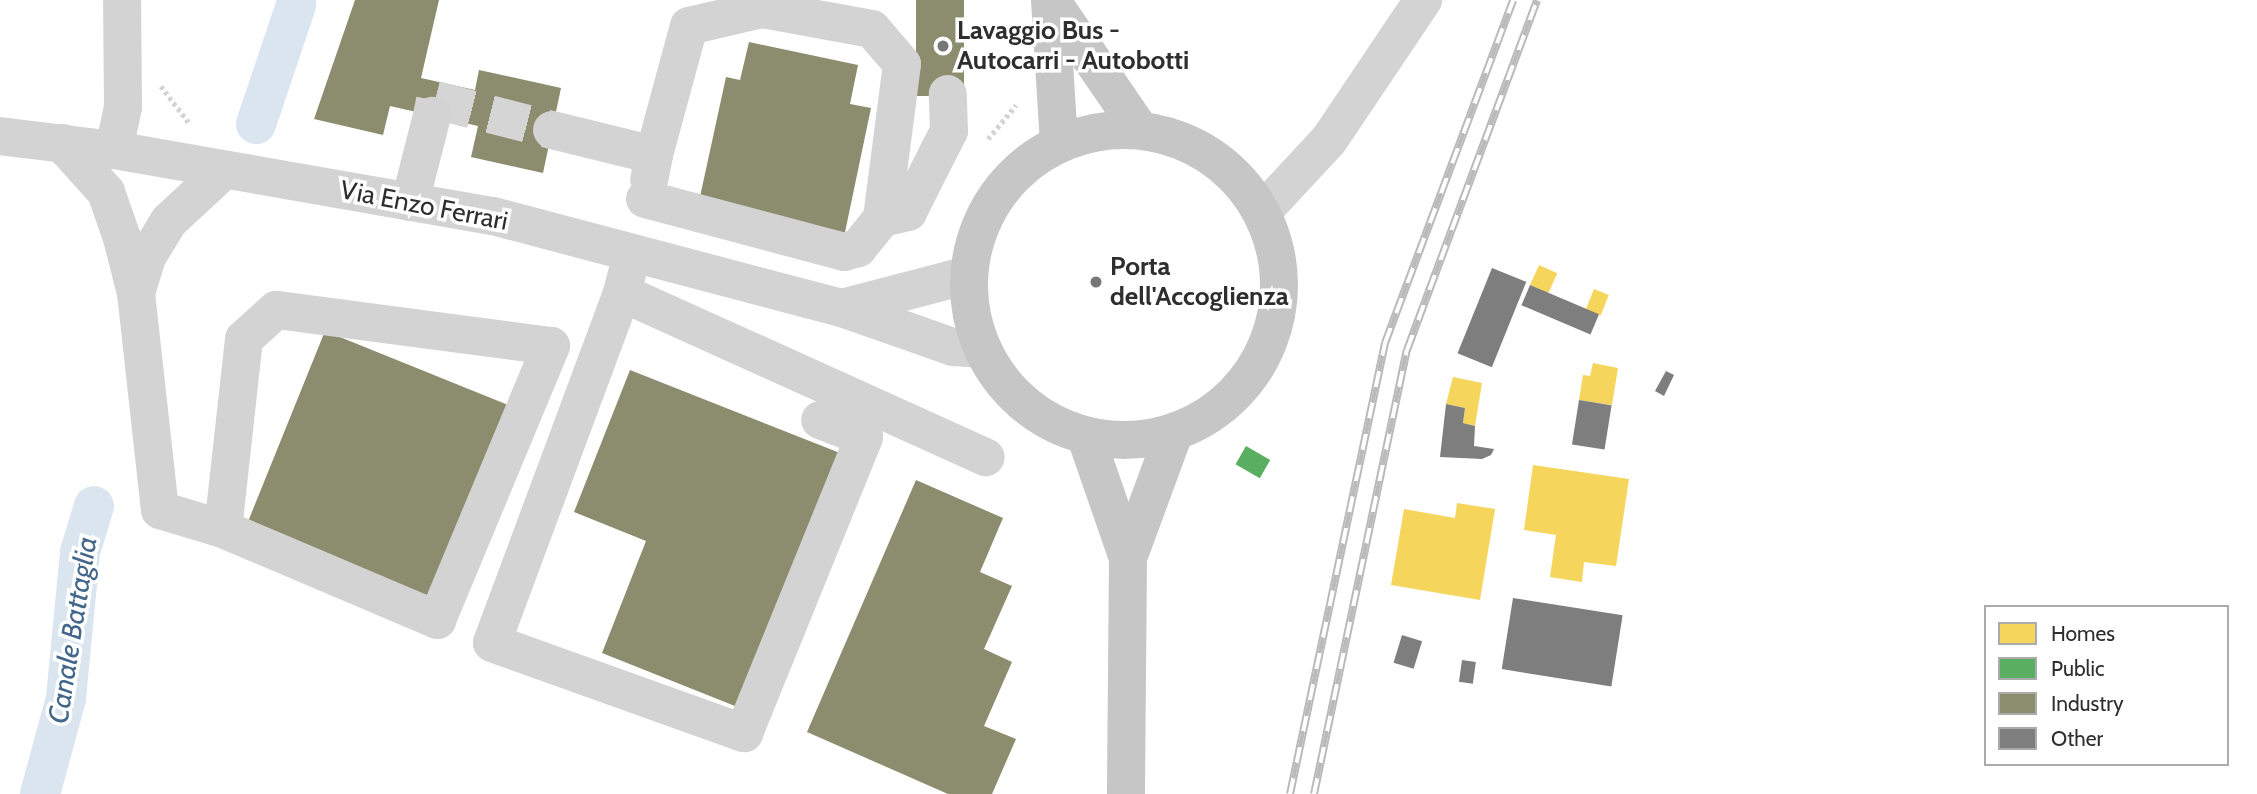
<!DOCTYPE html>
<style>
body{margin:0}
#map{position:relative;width:2257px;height:794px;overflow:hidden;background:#fff;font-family:Cabin,sans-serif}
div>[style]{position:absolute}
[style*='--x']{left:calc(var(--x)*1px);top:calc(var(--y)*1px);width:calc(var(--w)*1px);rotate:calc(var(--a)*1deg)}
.homes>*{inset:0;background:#f6d55c;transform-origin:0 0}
.public>*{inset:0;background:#5aae61;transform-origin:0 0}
.industry>*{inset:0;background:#8c8c6e;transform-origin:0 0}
.canal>*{height:40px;margin:-20px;padding:0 20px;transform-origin:20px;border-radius:20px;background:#dae5f0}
.building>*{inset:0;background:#7e7e7e;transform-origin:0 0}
.minor-tunnel>*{height:38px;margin-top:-19px;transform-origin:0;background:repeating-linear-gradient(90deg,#d5d5d5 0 38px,transparent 0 57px)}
.path>*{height:4.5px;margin-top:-2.25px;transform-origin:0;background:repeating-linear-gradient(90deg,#d3d3d3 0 3.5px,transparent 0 7px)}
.minor>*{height:38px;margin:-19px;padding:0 19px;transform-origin:19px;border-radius:19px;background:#d3d3d3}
.major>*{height:38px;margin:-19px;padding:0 19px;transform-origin:19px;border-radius:19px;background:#c6c6c6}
.major>.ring{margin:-19px;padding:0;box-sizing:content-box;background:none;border:38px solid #c6c6c6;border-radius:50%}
.rail>*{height:8px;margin-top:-4px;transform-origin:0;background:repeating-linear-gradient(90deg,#fff 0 16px,#bababa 0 32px);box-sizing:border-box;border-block:2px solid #bababa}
.dots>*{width:19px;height:19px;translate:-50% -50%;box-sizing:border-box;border:4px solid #fff;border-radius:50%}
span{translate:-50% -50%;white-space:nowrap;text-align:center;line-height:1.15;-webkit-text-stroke:7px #fff;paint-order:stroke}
.poi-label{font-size:26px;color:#2e2e2e;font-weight:700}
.left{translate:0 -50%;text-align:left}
.street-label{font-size:26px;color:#2e2e2e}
.water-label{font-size:28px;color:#42678a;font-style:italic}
.legend{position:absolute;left:1984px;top:605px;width:245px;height:161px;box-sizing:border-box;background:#fff;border:2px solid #ababab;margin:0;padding:9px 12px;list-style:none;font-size:21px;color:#2e2e2e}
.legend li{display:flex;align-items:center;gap:14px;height:35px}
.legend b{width:35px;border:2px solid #ababab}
</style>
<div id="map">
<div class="homes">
<i style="left:1539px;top:265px;width:20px;height:22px;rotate:24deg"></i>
<i style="left:1594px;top:289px;width:16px;height:22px;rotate:22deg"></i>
<i style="clip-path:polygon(1593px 363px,1618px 368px,1612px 405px,1579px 400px,1583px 375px,1590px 376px)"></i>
<i style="clip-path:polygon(1453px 377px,1482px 383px,1475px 426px,1463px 423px,1465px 408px,1446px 404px)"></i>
<i style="clip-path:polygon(1533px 465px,1629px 479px,1616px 566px,1584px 562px,1582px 582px,1550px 577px,1556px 535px,1524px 530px)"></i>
<i style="clip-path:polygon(1457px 503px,1495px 509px,1480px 600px,1391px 585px,1404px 509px,1455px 518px)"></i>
</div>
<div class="public">
<i style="left:1246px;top:446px;width:28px;height:21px;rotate:30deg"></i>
</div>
<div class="industry">
<i style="clip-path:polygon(355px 0,439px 0,421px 78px,475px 90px,479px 70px,561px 88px,543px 173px,471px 157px,478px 126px,390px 106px,383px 135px,314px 119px)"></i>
<i style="left:916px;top:0;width:48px;height:96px"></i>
<i style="clip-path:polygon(749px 42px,858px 65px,850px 104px,871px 108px,844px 237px,698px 206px,726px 77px,740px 80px)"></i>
<i style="left:325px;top:331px;width:201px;height:207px;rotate:22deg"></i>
<i style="clip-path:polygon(630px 370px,845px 455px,745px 710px,602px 653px,646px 541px,574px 512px)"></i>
<i style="clip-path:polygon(916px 480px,1003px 518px,980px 572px,1012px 586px,984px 649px,1012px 662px,984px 726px,1016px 739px,992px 794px,948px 794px,807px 732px)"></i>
</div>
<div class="canal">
<i style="--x:256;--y:124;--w:126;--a:-71.4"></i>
<i style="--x:40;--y:794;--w:99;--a:-74.8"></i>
<i style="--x:66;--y:698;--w:147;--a:-84.5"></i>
<i style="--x:80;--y:552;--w:48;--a:-73.1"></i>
</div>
<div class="building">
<i style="left:1492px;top:268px;width:37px;height:92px;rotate:22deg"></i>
<i style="left:1530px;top:285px;width:75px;height:22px;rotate:23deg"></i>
<i style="clip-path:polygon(1666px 371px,1674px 375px,1664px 396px,1655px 391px)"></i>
<i style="left:1579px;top:400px;width:33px;height:45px;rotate:9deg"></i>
<i style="clip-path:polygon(1446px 404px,1465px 408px,1463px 423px,1475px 426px,1474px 446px,1494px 449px,1491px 455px,1482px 459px,1440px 457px)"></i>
<i style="left:1513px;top:598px;width:111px;height:72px;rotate:9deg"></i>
<i style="left:1402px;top:635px;width:21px;height:29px;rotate:17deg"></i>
<i style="left:1462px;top:660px;width:14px;height:22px;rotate:8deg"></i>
</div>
<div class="minor-tunnel">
<i style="--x:432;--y:116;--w:16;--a:-79"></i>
<i style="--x:435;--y:100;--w:121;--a:14.4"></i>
</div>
<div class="path">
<i style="--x:161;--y:86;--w:48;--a:52.7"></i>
<i style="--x:988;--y:139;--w:44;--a:-50.5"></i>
</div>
<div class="minor">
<i style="--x:552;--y:130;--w:105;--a:13.8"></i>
<i style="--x:654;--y:155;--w:25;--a:101"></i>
<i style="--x:0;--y:136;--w:115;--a:7"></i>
<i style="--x:114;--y:150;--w:385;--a:9.9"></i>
<i style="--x:493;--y:216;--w:361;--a:14.8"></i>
<i style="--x:842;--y:308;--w:118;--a:19.4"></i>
<i style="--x:953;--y:347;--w:29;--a:4"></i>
<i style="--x:62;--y:143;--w:66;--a:48.1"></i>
<i style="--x:106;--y:192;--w:49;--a:70.8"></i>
<i style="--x:122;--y:238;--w:57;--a:75.7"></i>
<i style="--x:136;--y:293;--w:218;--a:83.7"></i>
<i style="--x:160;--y:510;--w:66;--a:16.8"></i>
<i style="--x:223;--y:529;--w:233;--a:23"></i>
<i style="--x:437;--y:620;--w:297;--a:-67.4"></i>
<i style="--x:551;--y:346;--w:277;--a:-172.5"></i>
<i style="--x:276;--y:310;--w:43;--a:137.8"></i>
<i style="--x:244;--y:339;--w:191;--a:96.3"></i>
<i style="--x:114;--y:150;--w:44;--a:-78.2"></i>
<i style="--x:123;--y:107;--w:107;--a:-90.5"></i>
<i style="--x:645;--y:199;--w:206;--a:14.9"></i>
<i style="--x:844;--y:252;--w:15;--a:-16"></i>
<i style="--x:858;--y:248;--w:38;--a:-51"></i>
<i style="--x:882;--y:218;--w:155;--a:-82.6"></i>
<i style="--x:902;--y:64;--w:46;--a:-130.6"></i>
<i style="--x:872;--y:29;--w:112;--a:-169.7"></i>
<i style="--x:762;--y:9;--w:75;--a:166.9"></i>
<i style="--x:689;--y:26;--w:134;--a:105.2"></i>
<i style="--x:410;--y:202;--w:89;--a:-75.7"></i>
<i style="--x:1262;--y:212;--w:98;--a:-47.1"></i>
<i style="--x:1329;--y:140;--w:169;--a:-56.1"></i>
<i style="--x:882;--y:218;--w:27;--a:-13"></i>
<i style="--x:908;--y:212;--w:91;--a:-63.2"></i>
<i style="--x:949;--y:131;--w:37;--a:-92"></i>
<i style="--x:628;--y:270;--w:24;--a:105"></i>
<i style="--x:622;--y:293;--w:399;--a:24.3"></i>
<i style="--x:136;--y:293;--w:38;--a:-73"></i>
<i style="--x:147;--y:257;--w:42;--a:-58.6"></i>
<i style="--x:169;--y:221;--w:75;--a:-42.8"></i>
<i style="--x:622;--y:293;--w:373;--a:110.4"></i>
<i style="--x:492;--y:643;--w:268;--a:19.7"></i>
<i style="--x:744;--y:733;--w:319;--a:-67.9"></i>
<i style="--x:864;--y:437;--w:47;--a:-158.9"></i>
<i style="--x:842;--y:308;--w:130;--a:-14.7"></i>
</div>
<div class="major">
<i style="--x:1050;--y:0;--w:143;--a:86.4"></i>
<i style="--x:1051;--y:0;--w:158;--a:55.6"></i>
<i class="ring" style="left:969px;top:130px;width:272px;height:272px"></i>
<i style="--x:1086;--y:437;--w:128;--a:70.9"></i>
<i style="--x:1128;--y:558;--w:236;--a:90.5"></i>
<i style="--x:1128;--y:558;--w:133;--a:-69.8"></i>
</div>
<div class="rail">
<i style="--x:1290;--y:794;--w:461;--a:-78.1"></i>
<i style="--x:1385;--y:343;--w:366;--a:-69.5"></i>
<i style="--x:1314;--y:794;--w:454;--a:-78.2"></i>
<i style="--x:1407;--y:350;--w:373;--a:-69.6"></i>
</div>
<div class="dots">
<i style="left:943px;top:46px;background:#777"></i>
<i style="left:1096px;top:282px;background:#777"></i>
</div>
<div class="poi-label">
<span class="left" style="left:957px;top:46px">Lavaggio Bus -<br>Autocarri - Autobotti</span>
<span class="left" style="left:1110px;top:282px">Porta<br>dell'Accoglienza</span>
</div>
<div class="street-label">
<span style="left:424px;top:206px;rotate:11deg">Via Enzo Ferrari</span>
</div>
<div class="water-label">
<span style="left:72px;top:630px;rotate:-81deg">Canale Battaglia</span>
</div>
<ul class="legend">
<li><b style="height:19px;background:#f6d55c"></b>Homes</li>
<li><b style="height:19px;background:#5aae61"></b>Public</li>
<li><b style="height:19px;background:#8c8c6e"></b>Industry</li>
<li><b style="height:19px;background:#7e7e7e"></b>Other</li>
</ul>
</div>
